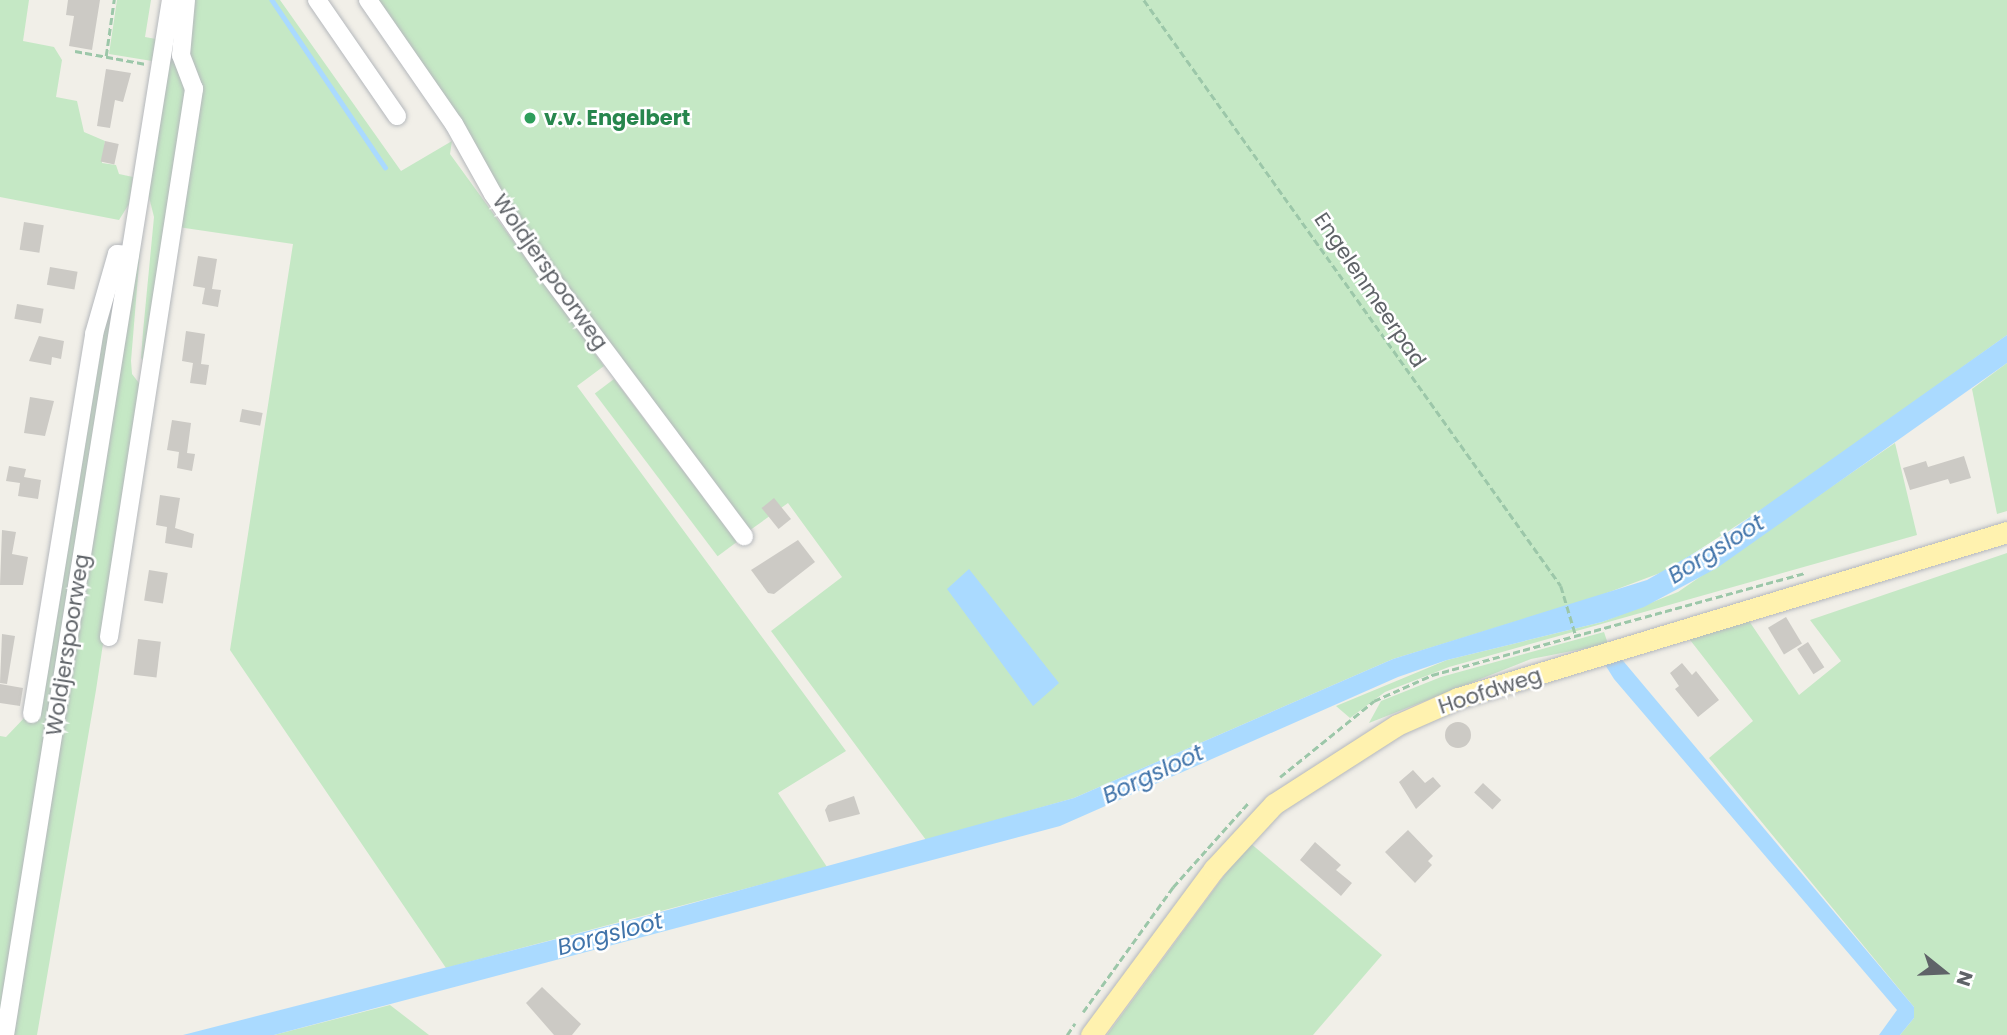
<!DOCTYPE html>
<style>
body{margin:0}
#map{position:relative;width:2007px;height:1035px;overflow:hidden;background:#f1efe8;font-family:Poppins,sans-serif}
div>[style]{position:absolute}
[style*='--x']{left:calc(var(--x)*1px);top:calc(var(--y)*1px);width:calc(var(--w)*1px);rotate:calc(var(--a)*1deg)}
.green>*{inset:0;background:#c5e8c5;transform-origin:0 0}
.water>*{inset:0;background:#aadaff}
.stream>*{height:4.5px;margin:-2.25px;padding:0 2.25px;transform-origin:2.25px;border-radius:2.25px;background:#aadaff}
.building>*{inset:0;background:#cccac5;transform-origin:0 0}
.round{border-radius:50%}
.path>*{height:2.5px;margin-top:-1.25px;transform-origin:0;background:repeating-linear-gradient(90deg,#9cc7a9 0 7px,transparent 0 10.5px)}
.roads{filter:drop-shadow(0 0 2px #b5b8bc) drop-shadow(0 0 2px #b5b8bc)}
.minor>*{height:18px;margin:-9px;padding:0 9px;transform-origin:9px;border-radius:9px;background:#fff}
.major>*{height:21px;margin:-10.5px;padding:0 10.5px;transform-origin:10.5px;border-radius:10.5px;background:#fff2af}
.dots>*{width:19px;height:19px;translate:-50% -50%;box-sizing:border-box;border:4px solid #fff;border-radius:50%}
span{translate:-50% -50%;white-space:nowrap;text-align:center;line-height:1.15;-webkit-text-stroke:5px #fff;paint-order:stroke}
.leisure-label{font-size:21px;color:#27864d;font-weight:700}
.left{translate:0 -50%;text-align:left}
.street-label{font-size:21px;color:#5f6368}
.water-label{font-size:23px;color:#4174aa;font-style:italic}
.north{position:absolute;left:1909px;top:937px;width:70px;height:70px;-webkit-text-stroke:5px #fff;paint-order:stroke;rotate:108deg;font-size:19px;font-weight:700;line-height:28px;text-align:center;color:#5f6368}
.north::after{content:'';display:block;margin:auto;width:24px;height:32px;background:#5f6368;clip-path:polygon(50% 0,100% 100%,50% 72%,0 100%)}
</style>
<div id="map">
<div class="green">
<i style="clip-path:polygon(0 0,29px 0,23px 41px,54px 47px,62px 60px,56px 97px,77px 101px,84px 132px,105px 141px,102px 163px,116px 165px,119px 174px,133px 177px,129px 204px,119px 220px,0 197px)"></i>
<i style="clip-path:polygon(117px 0,151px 0,145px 37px,156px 39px,152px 61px,109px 54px)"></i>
<i style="clip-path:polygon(192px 0,280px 0,401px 171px,452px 141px,450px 154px,604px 366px,577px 386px,846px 751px,778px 793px,827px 867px,446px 968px,230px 650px,293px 244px,178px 227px,200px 80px,187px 55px)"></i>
<i style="clip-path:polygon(378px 0,2007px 0,2007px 335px,1796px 487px,1668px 570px,1596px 597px,1393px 659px,1074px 798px,926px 840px,771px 631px,842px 577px,788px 503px,746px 533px,507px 205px)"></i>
<i style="clip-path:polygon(170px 43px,186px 88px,146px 364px,141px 358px,143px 332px,154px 217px,147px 189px)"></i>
<i style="clip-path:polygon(143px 215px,131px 361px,132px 374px,142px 387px,96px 690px,37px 1035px,14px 1035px)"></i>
<i style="clip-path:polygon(120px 272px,0 1033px,0 736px,6px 737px,26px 716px,98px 334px)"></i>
<i style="clip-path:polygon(2007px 363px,2007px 511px,1997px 514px,1972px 389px)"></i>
<i style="left:614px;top:379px;width:204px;height:24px;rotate:53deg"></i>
<i style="clip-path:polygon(1895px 443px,1917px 535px,1449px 667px,1385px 692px,1350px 718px,1336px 706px,1447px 660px,1602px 622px,1678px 592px)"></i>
<i style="clip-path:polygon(2007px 553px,2007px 1035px,1900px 1035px,1914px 1018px,1914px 1007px,1709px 758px,1753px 721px,1687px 636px,1747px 618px,1799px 695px,1841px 661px,1810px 620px)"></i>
<i style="clip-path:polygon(1604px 632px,1608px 644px,1531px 659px,1369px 723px,1381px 701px,1441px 677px)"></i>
<i style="clip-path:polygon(1249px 842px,1382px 955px,1313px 1035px,1107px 1035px)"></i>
<i style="clip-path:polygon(390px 1005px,429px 1035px,274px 1035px)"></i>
</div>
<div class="water">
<i style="clip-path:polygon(2007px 335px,2007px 363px,1717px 568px,1644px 607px,1602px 622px,1447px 660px,1398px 677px,1060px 826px,274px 1035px,183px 1035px,646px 916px,1074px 798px,1393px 659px,1647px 580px,1719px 539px)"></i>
<i style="clip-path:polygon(969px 569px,1059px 683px,1033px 706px,947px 589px)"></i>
<i style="clip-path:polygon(1619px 656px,1914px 1007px,1914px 1018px,1900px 1035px,1879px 1035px,1897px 1010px,1614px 679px,1604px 663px)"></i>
</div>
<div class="stream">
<i style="--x:272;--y:0;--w:202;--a:55.9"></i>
</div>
<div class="building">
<i style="clip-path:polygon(68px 0,100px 0,92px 50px,69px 46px,74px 16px,66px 15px)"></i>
<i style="clip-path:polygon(106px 69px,131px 73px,123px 102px,115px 100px,110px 128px,97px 126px)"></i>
<i style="left:105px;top:141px;width:14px;height:21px;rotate:12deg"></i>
<i style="left:24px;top:222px;width:20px;height:28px;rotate:9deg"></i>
<i style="clip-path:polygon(198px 256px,217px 259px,212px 289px,221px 290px,218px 307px,202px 304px,205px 288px,193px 286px)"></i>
<i style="left:50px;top:267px;width:28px;height:18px;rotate:10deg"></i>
<i style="left:17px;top:304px;width:27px;height:15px;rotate:10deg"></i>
<i style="clip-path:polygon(186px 331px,205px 334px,201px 364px,209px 365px,206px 385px,190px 383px,193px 363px,182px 361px)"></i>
<i style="clip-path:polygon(39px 336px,64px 341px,61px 359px,52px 357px,51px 365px,29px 361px)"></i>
<i style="clip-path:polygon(30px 397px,54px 401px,45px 436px,24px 433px)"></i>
<i style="left:242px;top:409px;width:21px;height:13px;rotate:11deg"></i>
<i style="clip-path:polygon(172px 420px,191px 423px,187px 453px,195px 454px,192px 471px,177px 468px,179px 452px,167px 450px)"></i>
<i style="clip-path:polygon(1964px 456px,1971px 478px,1950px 484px,1948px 479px,1910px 490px,1903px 468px,1926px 461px,1928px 467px)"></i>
<i style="clip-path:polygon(9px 466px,26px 469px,24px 477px,41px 480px,38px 499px,18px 496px,20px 483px,6px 481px)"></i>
<i style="clip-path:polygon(160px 495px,180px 498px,175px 528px,194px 534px,192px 548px,165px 543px,167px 527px,156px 525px)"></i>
<i style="left:774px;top:498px;width:27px;height:16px;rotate:51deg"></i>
<i style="clip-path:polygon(2px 530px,16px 532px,12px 554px,28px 557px,23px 585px,0 585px)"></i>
<i style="clip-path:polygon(798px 540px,815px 562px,774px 594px,768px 593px,751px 570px)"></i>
<i style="left:149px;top:570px;width:19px;height:31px;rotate:9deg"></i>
<i style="left:1786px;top:617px;width:31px;height:21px;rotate:59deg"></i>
<i style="clip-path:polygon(2px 634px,15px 636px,7px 684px,0 683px)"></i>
<i style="left:138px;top:639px;width:23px;height:36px;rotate:7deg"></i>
<i style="left:1808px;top:642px;width:30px;height:13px;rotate:57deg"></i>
<i style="clip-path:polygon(1682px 663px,1692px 675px,1696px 671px,1719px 700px,1698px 717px,1675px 689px,1679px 686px,1670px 673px)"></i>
<i style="clip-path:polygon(0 684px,23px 688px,20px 706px,0 703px)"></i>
<i class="round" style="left:1445px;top:722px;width:26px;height:26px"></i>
<i style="clip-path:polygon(1413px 770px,1425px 783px,1433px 777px,1441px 786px,1416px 809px,1399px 782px)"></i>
<i style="left:1483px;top:783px;width:25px;height:13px;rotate:43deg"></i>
<i style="clip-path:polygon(854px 796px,860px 814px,829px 822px,825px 810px,828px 805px)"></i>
<i style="clip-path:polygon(1408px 830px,1433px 856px,1428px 861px,1432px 865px,1415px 883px,1385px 852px)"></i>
<i style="clip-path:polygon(1315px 842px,1341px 865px,1336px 870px,1352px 883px,1341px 896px,1300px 860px)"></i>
<i style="clip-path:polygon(542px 987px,581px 1024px,572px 1035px,554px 1035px,526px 1003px)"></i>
</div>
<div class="path">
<i style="--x:1144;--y:0;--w:719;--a:54.56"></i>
<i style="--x:1561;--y:586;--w:52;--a:73.3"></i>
<i style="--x:75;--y:51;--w:72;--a:10.4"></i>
<i style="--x:106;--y:56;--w:57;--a:-81.9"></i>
<i style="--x:1280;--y:777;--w:121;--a:-39"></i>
<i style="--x:1374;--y:701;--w:64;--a:-24.1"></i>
<i style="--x:1432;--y:675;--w:386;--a:-15.3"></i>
<i style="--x:1083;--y:1012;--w:154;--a:-54.2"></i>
<i style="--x:1173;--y:887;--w:115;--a:-48.2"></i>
<i style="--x:1067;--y:1035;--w:14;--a:-56"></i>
</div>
<div class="roads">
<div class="minor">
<i style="--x:317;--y:0;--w:141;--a:55.4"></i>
<i style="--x:368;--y:0;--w:151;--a:55.3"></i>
<i style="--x:454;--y:124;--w:80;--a:60.9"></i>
<i style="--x:493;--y:194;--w:101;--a:55.5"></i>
<i style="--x:550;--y:277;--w:324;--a:53.2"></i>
<i style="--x:109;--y:637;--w:555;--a:-81.18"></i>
<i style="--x:194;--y:89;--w:36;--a:-111"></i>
<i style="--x:181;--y:55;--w:55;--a:-84.8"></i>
<i style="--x:32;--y:714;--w:385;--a:-80.7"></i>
<i style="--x:94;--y:334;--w:83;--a:-74"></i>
<i style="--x:117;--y:254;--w:13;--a:4"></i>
<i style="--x:5;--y:1035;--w:1048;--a:-80.89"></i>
</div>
<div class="major">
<i style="--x:1091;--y:1035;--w:207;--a:-53.5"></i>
<i style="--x:1214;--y:869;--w:88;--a:-47.3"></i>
<i style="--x:1274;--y:804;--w:146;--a:-32.7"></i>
<i style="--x:1397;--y:725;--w:67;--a:-23.9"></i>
<i style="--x:1458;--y:698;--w:574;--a:-16.82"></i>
</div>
</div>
<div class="dots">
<i style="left:530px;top:118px;background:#2e9e5b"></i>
</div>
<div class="leisure-label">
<span class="left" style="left:544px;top:118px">v.v. Engelbert</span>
</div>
<div class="street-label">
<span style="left:550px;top:272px;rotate:55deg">Woldjerspoorweg</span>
<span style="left:1370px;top:290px;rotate:56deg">Engelenmeerpad</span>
<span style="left:68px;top:645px;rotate:-81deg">Woldjerspoorweg</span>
<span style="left:1490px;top:691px;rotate:-18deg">Hoofdweg</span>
</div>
<div class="water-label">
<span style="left:1716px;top:549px;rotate:-32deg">Borgsloot</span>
<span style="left:1153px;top:774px;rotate:-25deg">Borgsloot</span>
<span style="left:610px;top:934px;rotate:-15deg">Borgsloot</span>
</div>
<div class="north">N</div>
</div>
